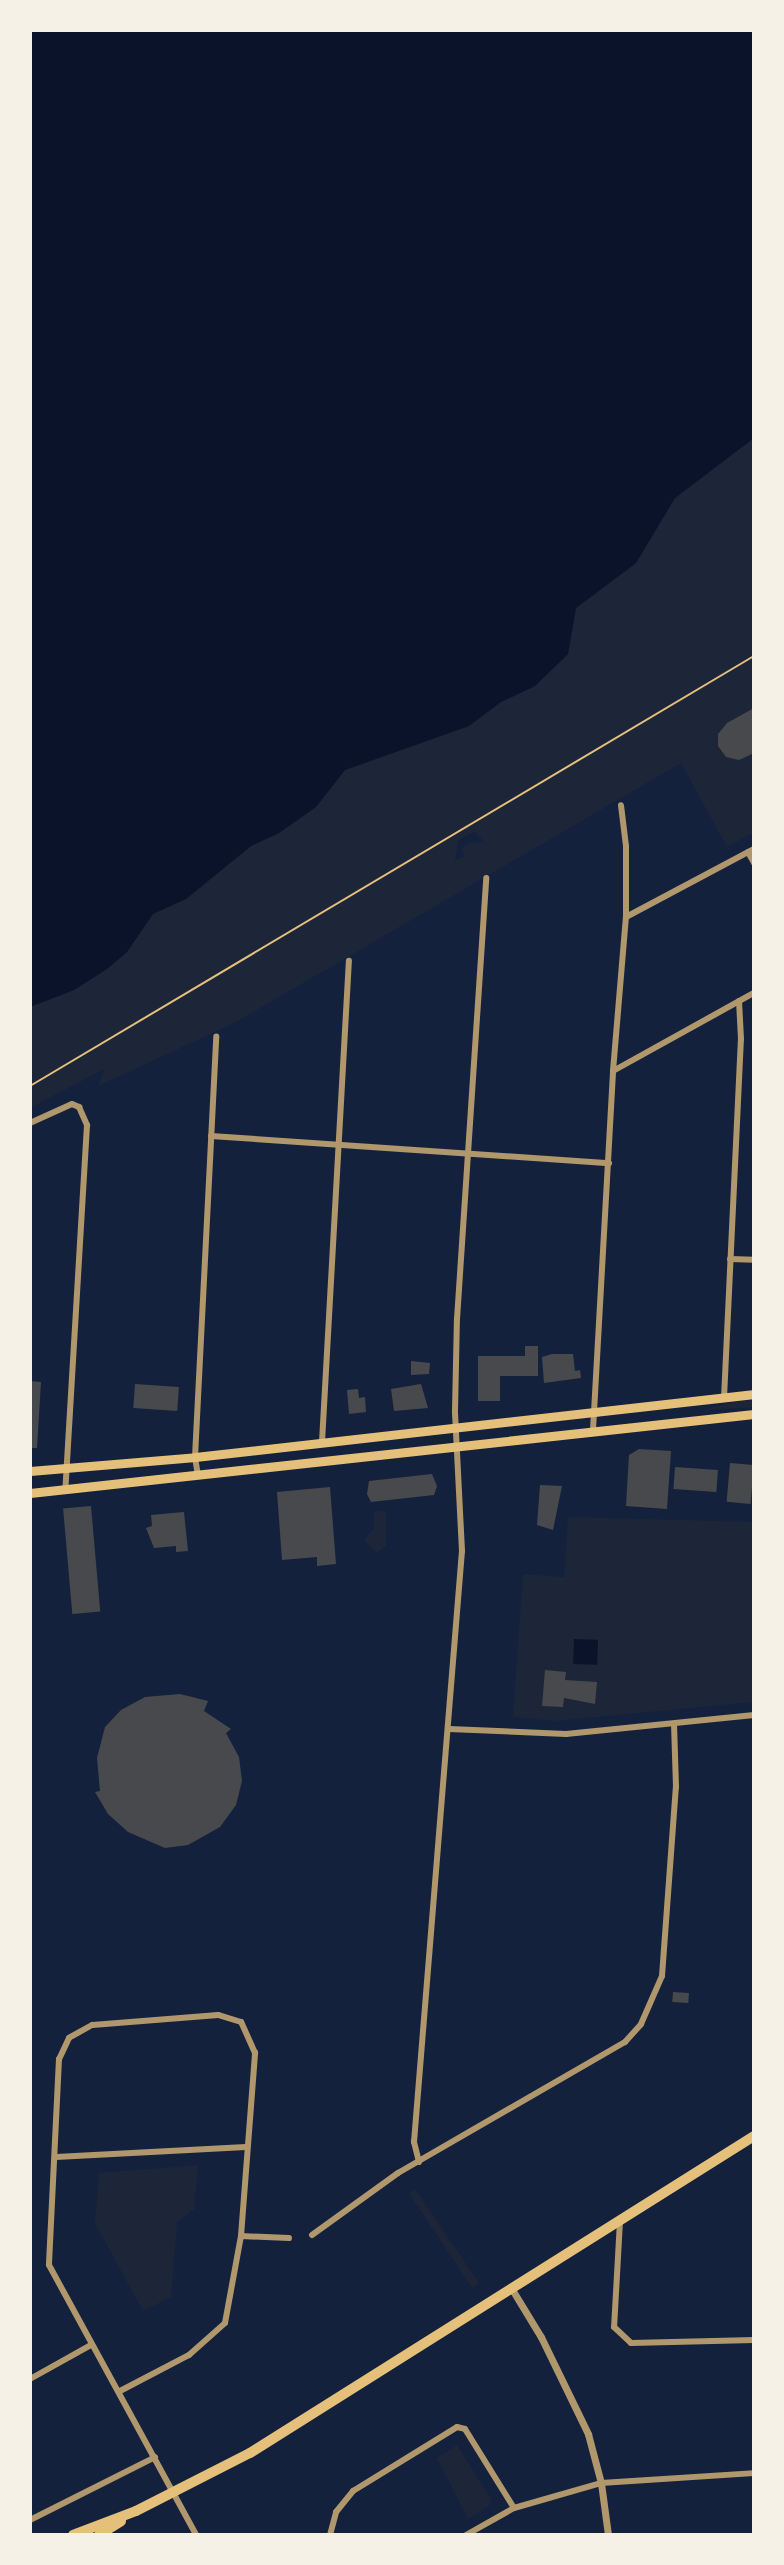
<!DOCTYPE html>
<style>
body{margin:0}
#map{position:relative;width:784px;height:2565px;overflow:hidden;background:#14213d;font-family:"PT Serif",serif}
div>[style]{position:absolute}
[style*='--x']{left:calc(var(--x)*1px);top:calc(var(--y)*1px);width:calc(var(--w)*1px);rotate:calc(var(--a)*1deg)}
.green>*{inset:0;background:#1d2539}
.water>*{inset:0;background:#0b132b;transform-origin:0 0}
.building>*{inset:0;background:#48494c;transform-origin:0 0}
.path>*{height:2px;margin:-1px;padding:0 1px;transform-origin:1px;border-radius:1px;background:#e5c07b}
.minor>*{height:6px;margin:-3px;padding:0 3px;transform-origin:3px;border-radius:3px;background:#b1986c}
.tertiary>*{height:7px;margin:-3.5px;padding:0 3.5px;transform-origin:3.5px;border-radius:3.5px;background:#b1986c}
.secondary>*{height:9px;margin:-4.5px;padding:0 4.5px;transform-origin:4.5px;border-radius:4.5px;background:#e5c07b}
.primary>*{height:10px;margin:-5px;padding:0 5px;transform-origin:5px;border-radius:5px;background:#e5c07b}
span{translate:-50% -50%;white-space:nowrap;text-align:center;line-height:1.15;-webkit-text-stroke:5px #f6f1e7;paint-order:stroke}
.frame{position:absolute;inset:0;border:32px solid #f6f1e7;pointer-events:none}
</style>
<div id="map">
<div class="green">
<i style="clip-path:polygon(evenodd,754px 438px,754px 832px,727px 847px,681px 763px,236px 1022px,98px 1086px,104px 1069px,30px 1108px,30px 1007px,74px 990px,107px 969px,127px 952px,153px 914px,186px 899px,251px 846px,279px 833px,316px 807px,345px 770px,469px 726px,501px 702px,535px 686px,568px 654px,576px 608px,636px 563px,675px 498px,754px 438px,474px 831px,485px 843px,471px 842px,462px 848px,464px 856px,455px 861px,458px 841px,474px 831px)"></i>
<i style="clip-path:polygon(754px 1400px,754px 1407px,701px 1410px,732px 1403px)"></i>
<i style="clip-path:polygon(374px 1511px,386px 1511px,386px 1546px,376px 1553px,364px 1540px,374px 1528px)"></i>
<i style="clip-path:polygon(568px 1517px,754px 1522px,754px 1702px,554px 1721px,513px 1717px,523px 1574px,564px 1577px)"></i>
<i style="clip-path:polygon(198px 2165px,194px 2209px,177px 2222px,171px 2297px,143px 2311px,95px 2223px,99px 2173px)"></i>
<i style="clip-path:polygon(415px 2189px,479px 2283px,472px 2288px,409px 2193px)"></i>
<i style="clip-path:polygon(457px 2445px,491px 2499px,489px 2506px,468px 2519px,437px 2458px)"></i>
</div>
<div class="water">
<i style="clip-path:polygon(30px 30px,754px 30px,754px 438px,675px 498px,636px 563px,576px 608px,568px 654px,535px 686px,501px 702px,469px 726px,345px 770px,316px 807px,279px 833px,251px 846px,186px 899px,153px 914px,127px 952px,107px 969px,74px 990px,30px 1007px)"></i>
<i style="left:574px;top:1639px;width:24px;height:25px;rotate:2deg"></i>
</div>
<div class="building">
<i style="clip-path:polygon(754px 708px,754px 753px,739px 760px,726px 757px,718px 746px,718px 734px,727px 723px)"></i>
<i style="clip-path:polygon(525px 1346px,538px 1346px,538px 1376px,500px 1376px,500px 1401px,478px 1401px,478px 1356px,525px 1356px)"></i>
<i style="clip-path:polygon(552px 1354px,573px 1354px,575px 1371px,580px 1370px,581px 1378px,544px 1383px,542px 1357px)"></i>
<i style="clip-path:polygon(411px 1361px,430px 1363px,429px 1374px,411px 1375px)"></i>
<i style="clip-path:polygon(30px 1381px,41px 1382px,37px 1448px,30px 1448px)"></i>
<i style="left:135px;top:1384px;width:44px;height:24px;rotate:4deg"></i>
<i style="clip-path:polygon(421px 1384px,428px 1408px,394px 1411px,391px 1389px)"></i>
<i style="clip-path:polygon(358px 1389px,359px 1398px,365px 1397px,366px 1412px,349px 1414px,347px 1390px)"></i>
<i style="clip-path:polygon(639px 1449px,671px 1451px,667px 1509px,626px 1506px,629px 1455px)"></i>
<i style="left:730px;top:1463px;width:24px;height:39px;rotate:5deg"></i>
<i style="left:675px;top:1467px;width:43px;height:22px;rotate:4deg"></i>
<i style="clip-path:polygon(432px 1474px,437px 1486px,434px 1495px,371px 1502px,367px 1494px,369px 1481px)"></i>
<i style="clip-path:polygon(540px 1485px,562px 1486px,553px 1530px,537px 1525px)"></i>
<i style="clip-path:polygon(330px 1487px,336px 1564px,317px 1566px,317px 1557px,282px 1560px,277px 1492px)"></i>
<i style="left:91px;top:1506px;width:106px;height:28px;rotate:85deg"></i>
<i style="clip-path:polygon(184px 1512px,188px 1551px,176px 1552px,176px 1546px,154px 1548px,146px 1528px,152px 1526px,151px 1515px)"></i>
<i style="clip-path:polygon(545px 1670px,566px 1672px,565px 1680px,597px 1682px,595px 1704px,564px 1698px,563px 1707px,542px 1706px)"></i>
<i style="clip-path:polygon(180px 1694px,208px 1701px,204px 1711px,231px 1729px,226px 1733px,239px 1757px,242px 1781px,236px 1805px,220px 1827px,188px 1845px,165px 1848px,128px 1832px,108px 1814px,95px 1792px,100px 1791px,97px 1758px,105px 1727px,121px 1710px,145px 1697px)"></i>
<i style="left:673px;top:1992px;width:16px;height:10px;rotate:4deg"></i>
</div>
<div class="path">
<i style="--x:30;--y:1086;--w:842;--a:-30.71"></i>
</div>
<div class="minor">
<i style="--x:748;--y:852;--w:13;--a:61"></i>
<i style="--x:626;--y:917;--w:145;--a:-28"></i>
<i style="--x:613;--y:1071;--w:161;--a:-29"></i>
<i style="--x:30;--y:1123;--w:46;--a:-24.3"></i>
<i style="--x:72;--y:1104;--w:8;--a:23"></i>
<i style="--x:79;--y:1107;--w:20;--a:66"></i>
<i style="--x:87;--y:1125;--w:366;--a:93.4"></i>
<i style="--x:211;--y:1136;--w:399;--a:3.9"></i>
<i style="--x:730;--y:1259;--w:24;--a:2"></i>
<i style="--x:724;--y:1398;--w:359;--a:-87.3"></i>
<i style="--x:741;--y:1039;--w:38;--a:-93"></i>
<i style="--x:593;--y:1430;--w:360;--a:-86.8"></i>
<i style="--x:613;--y:1071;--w:155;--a:-85.2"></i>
<i style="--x:626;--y:917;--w:71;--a:-90"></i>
<i style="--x:626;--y:846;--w:41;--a:-97"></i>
<i style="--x:322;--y:1442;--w:482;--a:-86.8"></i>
<i style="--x:198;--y:1476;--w:19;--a:-99"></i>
<i style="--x:195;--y:1457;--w:421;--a:-87.1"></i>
<i style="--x:449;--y:1729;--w:117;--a:2.4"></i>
<i style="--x:566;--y:1734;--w:189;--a:-5.8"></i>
<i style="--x:56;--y:2157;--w:190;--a:-3"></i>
<i style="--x:419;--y:2162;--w:21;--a:-104"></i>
<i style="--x:414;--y:2142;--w:593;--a:-85.36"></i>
<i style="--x:462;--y:1551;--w:140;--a:-92.9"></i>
<i style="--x:455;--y:1411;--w:92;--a:-88.8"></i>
<i style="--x:457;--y:1319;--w:442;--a:-86.2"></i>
<i style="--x:620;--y:2221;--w:106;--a:93.2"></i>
<i style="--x:614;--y:2327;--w:23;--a:43"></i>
<i style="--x:631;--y:2343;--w:123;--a:-1.4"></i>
<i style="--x:312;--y:2235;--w:106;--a:-35.8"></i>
<i style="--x:398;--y:2173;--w:262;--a:-30"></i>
<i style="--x:625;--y:2042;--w:24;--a:-48"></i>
<i style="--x:641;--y:2024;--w:52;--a:-66.4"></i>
<i style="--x:662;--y:1976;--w:190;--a:-85.8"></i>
<i style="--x:676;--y:1787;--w:63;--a:-91.8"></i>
<i style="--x:241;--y:2236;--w:48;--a:2.4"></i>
<i style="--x:30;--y:2379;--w:70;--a:-29.1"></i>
<i style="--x:120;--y:2391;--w:78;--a:-27.6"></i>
<i style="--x:189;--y:2355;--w:48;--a:-41.6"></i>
<i style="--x:225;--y:2323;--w:88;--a:-79.6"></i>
<i style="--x:241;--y:2236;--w:184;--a:-85.6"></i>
<i style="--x:255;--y:2053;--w:34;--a:-114"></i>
<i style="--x:241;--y:2022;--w:24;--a:-163"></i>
<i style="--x:218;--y:2015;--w:126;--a:175.5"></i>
<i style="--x:92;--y:2025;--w:26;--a:151"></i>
<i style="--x:69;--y:2038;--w:23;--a:115"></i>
<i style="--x:59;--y:2059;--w:206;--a:92.8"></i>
<i style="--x:49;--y:2265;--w:307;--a:61.4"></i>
<i style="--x:30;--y:2520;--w:140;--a:-26.7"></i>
<i style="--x:330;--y:2535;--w:24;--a:-75"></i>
<i style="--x:336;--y:2512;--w:27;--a:-51"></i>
<i style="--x:353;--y:2491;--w:122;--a:-31.6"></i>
<i style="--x:457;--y:2427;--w:8;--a:14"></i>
<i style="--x:465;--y:2429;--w:93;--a:58.2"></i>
<i style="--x:466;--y:2535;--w:55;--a:-29.4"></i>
<i style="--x:514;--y:2508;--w:91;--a:-16"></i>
<i style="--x:601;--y:2483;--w:153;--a:-3.7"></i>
</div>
<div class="tertiary">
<i style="--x:513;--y:2291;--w:54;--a:58.7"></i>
<i style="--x:541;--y:2337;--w:108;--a:64.1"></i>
<i style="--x:588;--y:2434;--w:51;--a:75.1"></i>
<i style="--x:601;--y:2483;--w:52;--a:82.3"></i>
</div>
<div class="secondary">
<i style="--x:30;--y:1471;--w:166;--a:-4.8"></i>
<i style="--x:195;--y:1457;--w:563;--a:-6.43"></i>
<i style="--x:30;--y:1493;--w:728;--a:-6.23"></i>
</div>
<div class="primary">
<i style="--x:73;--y:2535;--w:67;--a:-20.9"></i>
<i style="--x:136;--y:2511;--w:128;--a:-27"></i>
<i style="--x:250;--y:2453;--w:595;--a:-32.17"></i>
<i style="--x:99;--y:2535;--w:26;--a:-32"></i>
</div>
<div class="frame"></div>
</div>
